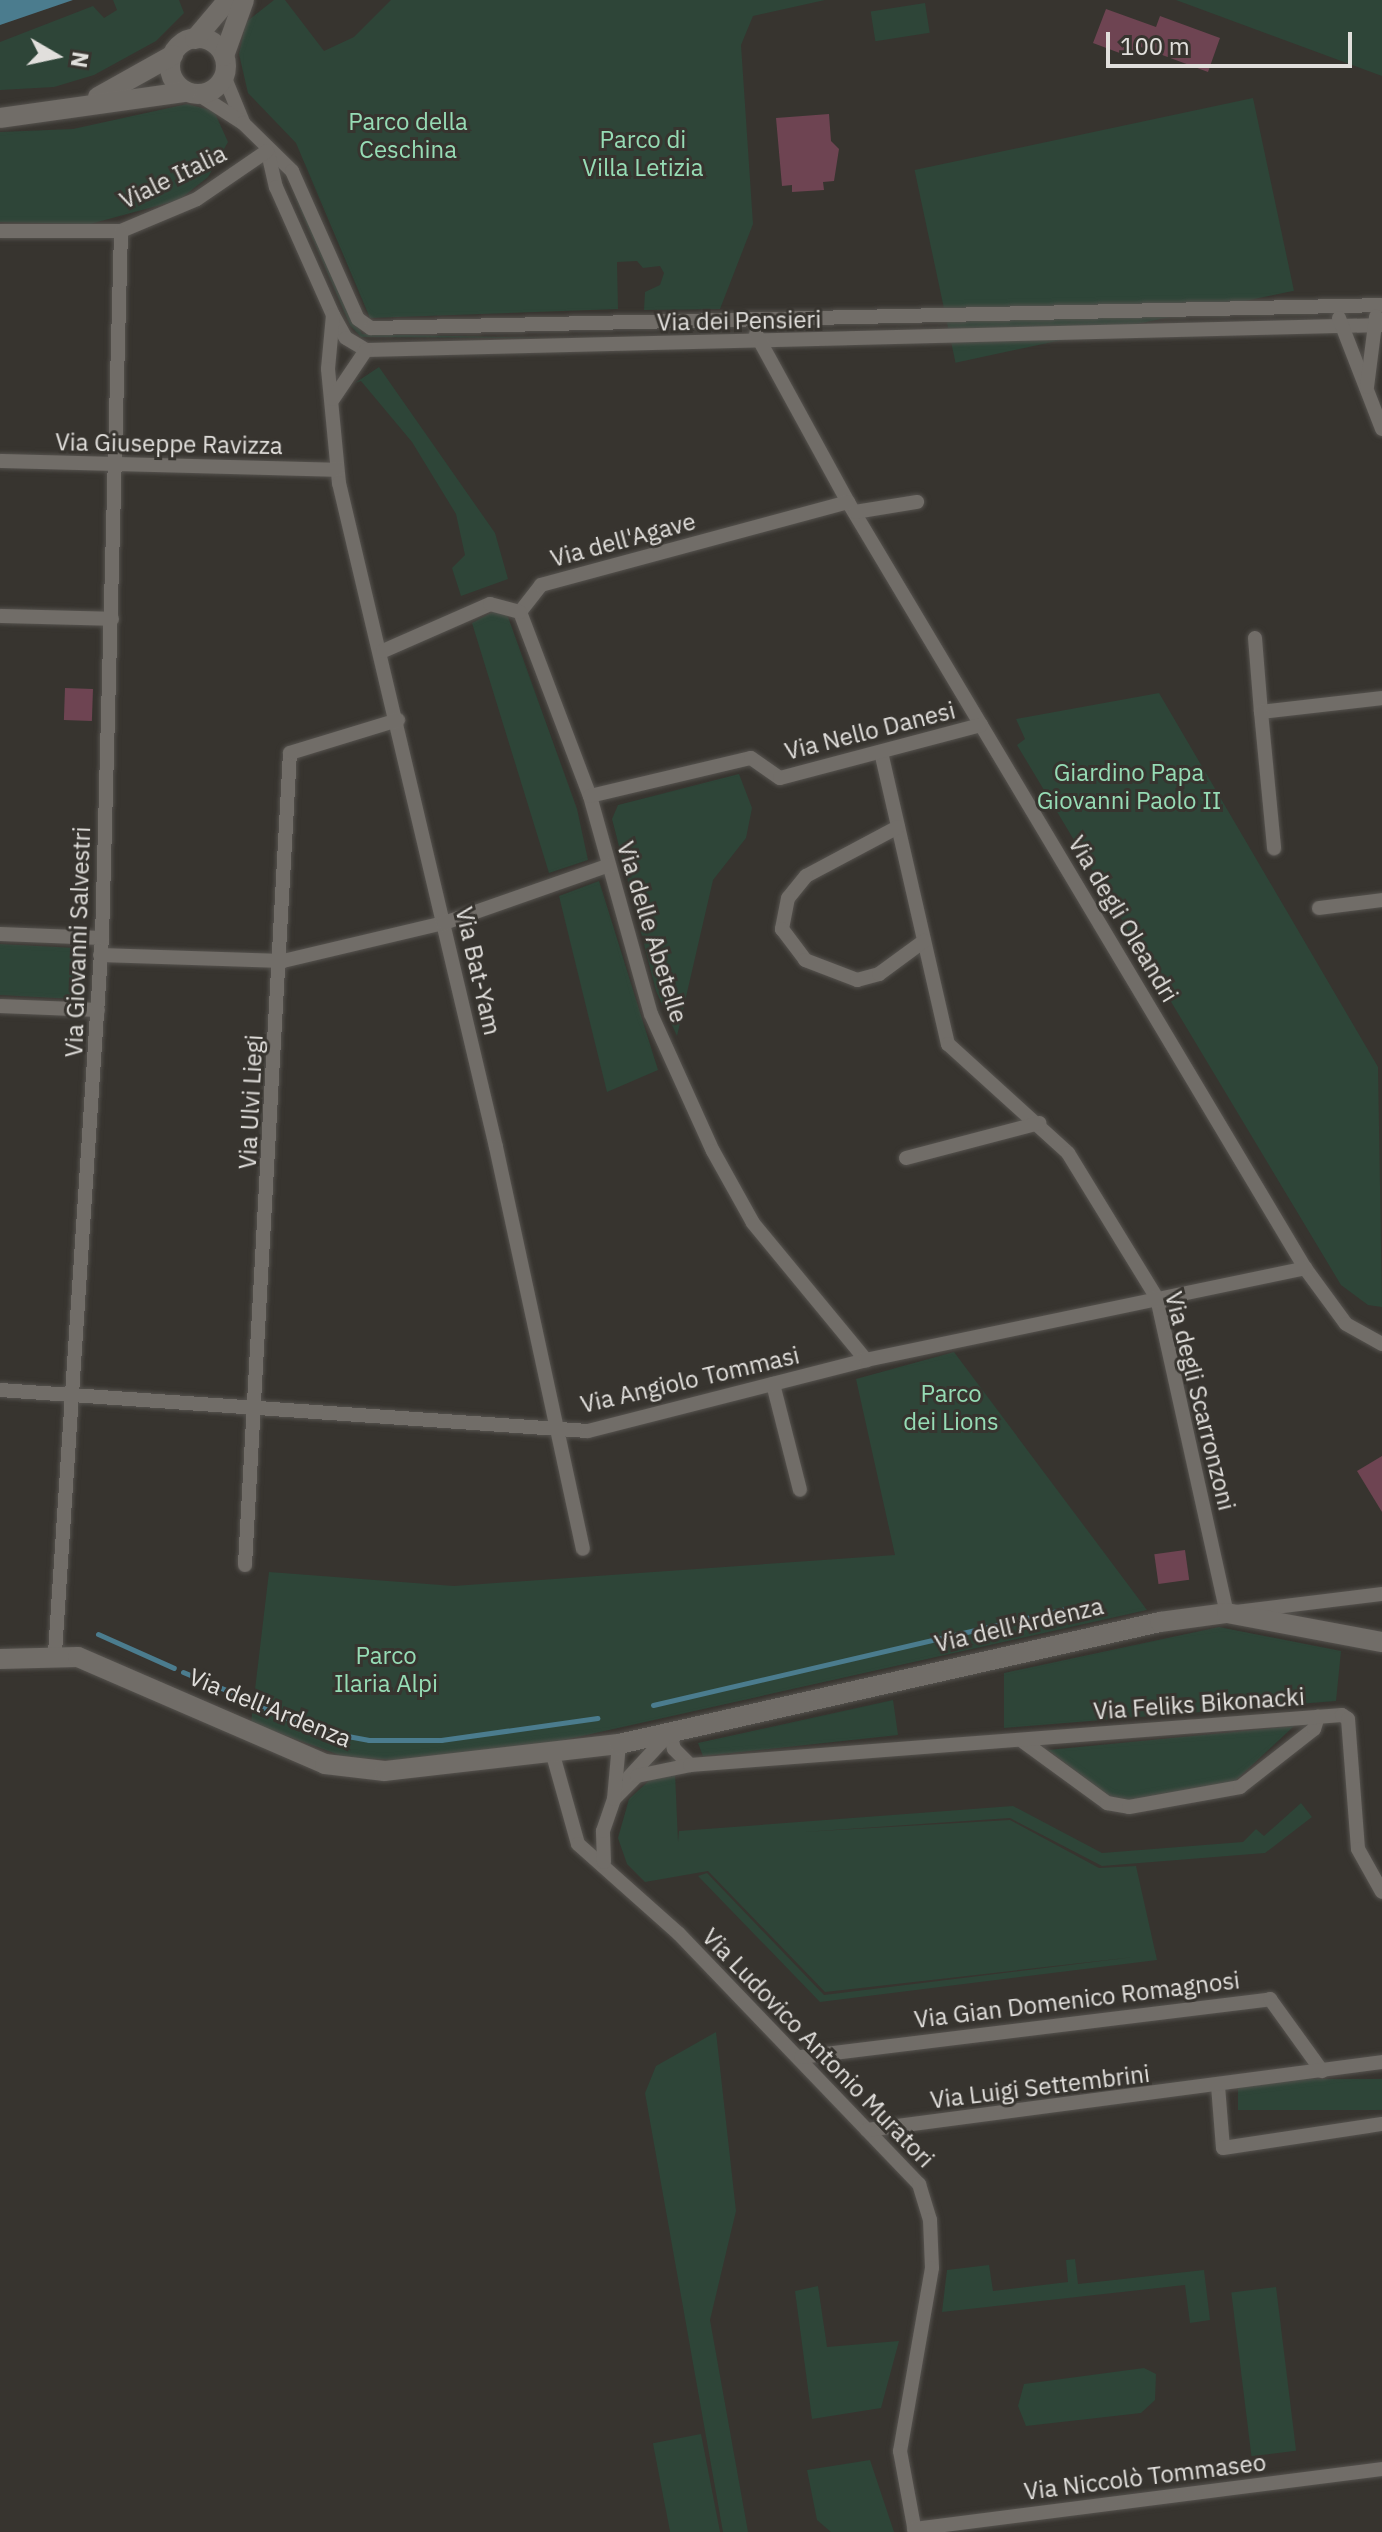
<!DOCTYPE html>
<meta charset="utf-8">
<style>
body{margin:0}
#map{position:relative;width:1382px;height:2532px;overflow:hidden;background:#37342f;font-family:"IBM Plex Sans",sans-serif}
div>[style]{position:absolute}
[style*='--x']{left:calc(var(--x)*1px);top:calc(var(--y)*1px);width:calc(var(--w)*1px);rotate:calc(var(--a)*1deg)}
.green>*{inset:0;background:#2e4538;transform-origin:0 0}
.water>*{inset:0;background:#4b7c8e}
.stream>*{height:5px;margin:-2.5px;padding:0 2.5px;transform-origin:2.5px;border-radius:2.5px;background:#4b7c8e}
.building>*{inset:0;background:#6e4452;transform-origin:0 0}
.roads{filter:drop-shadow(0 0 2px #55524e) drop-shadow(0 0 2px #55524e)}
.minor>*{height:14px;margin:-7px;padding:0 7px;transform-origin:7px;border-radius:7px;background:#716d68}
.secondary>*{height:20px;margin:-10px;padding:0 10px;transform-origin:10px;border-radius:10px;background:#716d68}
.secondary>.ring{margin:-10px;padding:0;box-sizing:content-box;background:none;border:20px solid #716d68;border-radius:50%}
span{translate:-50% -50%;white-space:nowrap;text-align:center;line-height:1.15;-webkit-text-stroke:6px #37342f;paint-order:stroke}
.park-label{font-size:24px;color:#96dcb5}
.street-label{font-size:24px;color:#e1dfdc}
.north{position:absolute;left:16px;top:16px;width:80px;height:80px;-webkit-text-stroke:6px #37342f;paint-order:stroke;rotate:99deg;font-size:22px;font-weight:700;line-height:32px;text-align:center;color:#e1dfdc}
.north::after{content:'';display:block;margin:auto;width:28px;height:36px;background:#e1dfdc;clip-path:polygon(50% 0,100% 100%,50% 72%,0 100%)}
.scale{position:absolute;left:1106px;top:32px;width:246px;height:36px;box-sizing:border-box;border:4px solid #e1dfdc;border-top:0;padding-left:10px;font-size:24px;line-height:28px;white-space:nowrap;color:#e1dfdc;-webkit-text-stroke:6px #37342f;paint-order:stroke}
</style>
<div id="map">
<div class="green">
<i style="clip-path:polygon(113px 0,179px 0,184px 13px,156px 41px,94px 75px,54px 87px,0 90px,0 42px,93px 6px,104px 18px,117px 10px)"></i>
<i style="clip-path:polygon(274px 0,285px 0,324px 51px,354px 37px,391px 0,825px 0,753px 16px,741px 45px,753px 224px,720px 309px,644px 310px,645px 292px,660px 285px,664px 273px,660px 266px,643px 268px,637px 261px,617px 262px,618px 309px,370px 318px,296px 143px,248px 93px,239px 54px,246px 22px)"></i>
<i style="clip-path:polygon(1176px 0,1382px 0,1382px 76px)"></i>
<i style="left:925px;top:3px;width:30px;height:55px;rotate:81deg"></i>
<i style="left:1253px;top:98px;width:197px;height:346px;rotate:78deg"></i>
<i style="clip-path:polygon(187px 104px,214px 111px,228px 142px,208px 177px,179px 200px,90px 224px,0 222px,0 132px,73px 129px)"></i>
<i style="clip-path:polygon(292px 190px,362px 334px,548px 338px,361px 337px,350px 325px)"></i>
<i style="clip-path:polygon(379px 367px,495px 533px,508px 579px,461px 596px,452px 568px,465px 555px,456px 514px,412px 442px,361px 381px,355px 383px)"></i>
<i style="clip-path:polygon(504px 606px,577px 809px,588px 860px,549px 873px,472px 623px)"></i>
<i style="clip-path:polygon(1159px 693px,1378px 1067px,1382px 1307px,1368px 1305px,1341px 1285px,1017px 745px,1025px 739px,1016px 719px)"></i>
<i style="clip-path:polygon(739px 774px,752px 808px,746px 838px,713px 880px,677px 1036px,656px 991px,612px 819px,618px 805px)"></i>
<i style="clip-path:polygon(599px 881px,658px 1070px,607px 1092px,559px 896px)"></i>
<i style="left:0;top:944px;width:86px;height:51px;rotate:3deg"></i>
<i style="clip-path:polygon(954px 1352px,1147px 1610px,555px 1742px,395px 1760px,345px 1757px,251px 1723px,269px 1572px,454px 1586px,895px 1555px,856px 1379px)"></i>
<i style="clip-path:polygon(1219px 1627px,1341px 1651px,1336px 1701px,1004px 1728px,1004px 1673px)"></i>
<i style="clip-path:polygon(893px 1700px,898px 1735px,703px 1756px,698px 1743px)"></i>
<i style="clip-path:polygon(1294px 1726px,1234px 1782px,1117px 1802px,1048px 1750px)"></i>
<i style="clip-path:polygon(675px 1773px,678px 1842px,679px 1831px,1013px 1806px,1102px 1853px,1243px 1842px,1256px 1829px,1264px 1836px,1301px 1803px,1312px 1817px,1265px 1853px,1102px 1866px,1010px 1818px,803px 1832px,1010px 1820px,1099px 1868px,1136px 1866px,1157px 1960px,820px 2002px,698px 1876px,707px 1873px,824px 1995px,1134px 1957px,825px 1992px,708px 1871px,645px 1882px,627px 1864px,618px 1838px,629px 1799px,651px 1779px)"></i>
<i style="clip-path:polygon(716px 2032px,736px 2211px,710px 2320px,748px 2532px,723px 2532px,645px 2093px,656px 2066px)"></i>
<i style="left:1382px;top:2079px;width:31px;height:144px;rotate:90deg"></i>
<i style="clip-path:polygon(1075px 2259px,1078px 2284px,1204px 2270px,1210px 2320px,1190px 2323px,1185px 2285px,942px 2312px,947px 2270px,989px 2265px,993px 2291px,1068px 2282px,1066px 2260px)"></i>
<i style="clip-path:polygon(818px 2286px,827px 2347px,899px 2341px,881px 2408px,812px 2419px,795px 2291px)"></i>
<i style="left:1276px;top:2287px;width:165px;height:45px;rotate:83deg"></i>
<i style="clip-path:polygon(1144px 2368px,1156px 2374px,1155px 2400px,1141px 2413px,1026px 2426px,1018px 2406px,1024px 2384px)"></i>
<i style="left:701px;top:2434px;width:100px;height:49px;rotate:79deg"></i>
<i style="clip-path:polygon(870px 2460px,894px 2532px,831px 2532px,817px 2520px,807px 2470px)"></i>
</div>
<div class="water">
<i style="clip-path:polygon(0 0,73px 0,0 25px)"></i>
</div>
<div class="stream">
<i style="--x:98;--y:1634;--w:83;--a:24.1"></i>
<i style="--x:183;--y:1672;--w:60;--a:22.7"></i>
<i style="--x:254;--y:1703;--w:62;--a:24.9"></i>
<i style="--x:310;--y:1729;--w:60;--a:10.6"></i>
<i style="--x:369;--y:1740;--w:72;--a:0"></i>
<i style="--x:441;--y:1740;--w:158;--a:-8"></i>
<i style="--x:653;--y:1705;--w:423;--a:-13.1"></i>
</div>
<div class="building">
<i style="clip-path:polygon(1106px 9px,1156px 27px,1160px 16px,1220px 38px,1208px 72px,1138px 46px,1133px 58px,1093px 43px)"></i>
<i style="clip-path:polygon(829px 114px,831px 141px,839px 149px,834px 181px,823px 182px,824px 190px,792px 192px,792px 185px,782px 186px,776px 118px)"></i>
<i style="left:65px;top:688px;width:28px;height:32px;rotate:2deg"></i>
<i style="clip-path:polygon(1382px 1456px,1382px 1512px,1357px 1471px)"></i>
<i style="left:1185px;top:1550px;width:30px;height:31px;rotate:82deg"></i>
</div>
<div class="roads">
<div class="minor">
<i style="--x:224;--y:76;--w:50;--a:67.6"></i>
<i style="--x:198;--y:94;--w:54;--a:32.8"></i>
<i style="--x:243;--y:123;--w:69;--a:44.4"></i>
<i style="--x:292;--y:171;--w:162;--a:66"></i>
<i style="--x:358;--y:319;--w:16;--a:35"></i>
<i style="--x:371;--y:328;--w:1011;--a:-1.3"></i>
<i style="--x:268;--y:153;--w:35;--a:77"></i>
<i style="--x:276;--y:187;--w:140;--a:66"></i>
<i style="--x:333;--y:315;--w:26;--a:61"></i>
<i style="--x:346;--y:338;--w:23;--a:31"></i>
<i style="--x:366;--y:350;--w:1016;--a:-1.41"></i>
<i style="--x:0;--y:231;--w:121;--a:0"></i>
<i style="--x:121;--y:231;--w:82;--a:-22.8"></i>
<i style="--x:197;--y:199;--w:85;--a:-34.4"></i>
<i style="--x:333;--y:315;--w:54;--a:95.3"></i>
<i style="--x:328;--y:369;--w:115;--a:84.5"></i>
<i style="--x:339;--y:483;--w:682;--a:76.7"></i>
<i style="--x:496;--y:1147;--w:411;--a:77.8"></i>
<i style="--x:1339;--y:318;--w:119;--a:68.8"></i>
<i style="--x:756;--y:334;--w:192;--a:61.3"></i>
<i style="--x:848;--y:502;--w:892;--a:59.18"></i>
<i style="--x:1305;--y:1268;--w:69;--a:53.8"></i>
<i style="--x:1346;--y:1324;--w:41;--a:29.1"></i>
<i style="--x:1367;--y:387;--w:71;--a:-82.7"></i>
<i style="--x:333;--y:399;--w:59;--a:-56"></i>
<i style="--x:0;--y:461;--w:337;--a:1.5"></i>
<i style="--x:855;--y:512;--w:63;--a:-9.2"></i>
<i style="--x:520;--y:612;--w:197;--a:69.2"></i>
<i style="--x:590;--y:796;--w:226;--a:74.4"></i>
<i style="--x:651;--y:1014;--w:150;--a:65.7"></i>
<i style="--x:713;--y:1151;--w:82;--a:60.9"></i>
<i style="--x:753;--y:1223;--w:178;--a:50.5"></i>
<i style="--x:520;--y:612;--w:34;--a:-52"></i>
<i style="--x:541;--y:585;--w:318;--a:-15.1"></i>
<i style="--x:0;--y:616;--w:112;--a:1.5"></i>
<i style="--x:1255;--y:638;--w:74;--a:85.4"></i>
<i style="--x:1261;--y:712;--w:122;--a:-6.6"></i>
<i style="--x:383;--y:651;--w:117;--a:-23.7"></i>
<i style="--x:490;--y:604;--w:31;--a:15"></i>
<i style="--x:1261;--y:712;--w:137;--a:84.5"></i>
<i style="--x:881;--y:752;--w:300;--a:77.1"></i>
<i style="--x:948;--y:1044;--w:162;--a:42.2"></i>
<i style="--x:1068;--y:1153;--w:170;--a:58.5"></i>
<i style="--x:1157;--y:1298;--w:323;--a:77.5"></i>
<i style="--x:1227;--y:1613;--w:156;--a:-7"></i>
<i style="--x:590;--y:796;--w:165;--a:-13.3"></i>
<i style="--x:751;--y:758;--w:35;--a:35"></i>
<i style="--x:780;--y:778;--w:208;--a:-14.8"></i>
<i style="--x:898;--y:827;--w:104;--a:152"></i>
<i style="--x:806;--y:876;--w:28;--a:129"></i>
<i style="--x:788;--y:898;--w:32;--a:101"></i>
<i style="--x:782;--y:929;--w:39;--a:53"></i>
<i style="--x:805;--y:960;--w:56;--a:21"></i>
<i style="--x:857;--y:980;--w:23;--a:-15"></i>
<i style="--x:879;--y:974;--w:56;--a:-36.3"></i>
<i style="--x:1319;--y:908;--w:64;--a:-7.2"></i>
<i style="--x:0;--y:934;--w:102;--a:2.2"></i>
<i style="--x:100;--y:955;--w:183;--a:1.9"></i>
<i style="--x:283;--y:961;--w:165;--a:-13.3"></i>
<i style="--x:444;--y:923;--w:173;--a:-19.3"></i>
<i style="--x:0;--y:1006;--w:98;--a:2.3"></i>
<i style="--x:906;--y:1158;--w:138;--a:-14.7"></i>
<i style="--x:773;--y:1384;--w:109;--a:75.7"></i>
<i style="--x:0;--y:1390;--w:589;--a:3.99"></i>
<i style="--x:588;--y:1431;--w:287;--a:-14.3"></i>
<i style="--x:866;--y:1360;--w:449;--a:-11.8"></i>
<i style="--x:245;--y:1565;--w:813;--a:-86.83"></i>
<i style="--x:290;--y:753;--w:113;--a:-17"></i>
<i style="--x:55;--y:1653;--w:717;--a:-86.24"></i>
<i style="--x:102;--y:938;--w:707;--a:-88.46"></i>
<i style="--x:670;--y:1733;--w:16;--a:76"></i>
<i style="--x:674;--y:1749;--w:23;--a:45"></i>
<i style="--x:1021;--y:1740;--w:107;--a:36.2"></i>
<i style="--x:1107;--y:1803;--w:22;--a:10"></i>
<i style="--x:1129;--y:1807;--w:113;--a:-10.2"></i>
<i style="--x:1240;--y:1787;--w:94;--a:-38.1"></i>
<i style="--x:1314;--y:1729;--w:13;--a:-72"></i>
<i style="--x:553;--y:1755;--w:92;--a:74.3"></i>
<i style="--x:578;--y:1844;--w:135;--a:41.7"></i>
<i style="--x:679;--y:1934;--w:347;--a:46.2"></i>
<i style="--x:919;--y:2184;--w:38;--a:73"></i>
<i style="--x:930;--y:2220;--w:48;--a:87.6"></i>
<i style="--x:932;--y:2268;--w:186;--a:99.9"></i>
<i style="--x:900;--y:2451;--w:82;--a:79.5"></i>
<i style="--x:629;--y:1777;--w:59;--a:-47.1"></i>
<i style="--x:614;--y:1799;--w:33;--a:-45"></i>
<i style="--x:637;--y:1776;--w:54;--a:-11.7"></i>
<i style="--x:690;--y:1765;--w:654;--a:-4.39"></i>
<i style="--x:1342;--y:1715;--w:7;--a:34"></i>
<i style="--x:1348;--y:1719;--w:130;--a:85.6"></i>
<i style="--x:1358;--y:1849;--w:49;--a:60.8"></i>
<i style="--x:604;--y:1862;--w:31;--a:-92"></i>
<i style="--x:603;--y:1831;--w:34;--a:-71"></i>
<i style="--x:614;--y:1799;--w:55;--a:-84.8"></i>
<i style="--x:801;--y:2057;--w:473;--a:-7"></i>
<i style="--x:1270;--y:1999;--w:89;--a:54.2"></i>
<i style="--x:1218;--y:2086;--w:62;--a:85.4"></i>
<i style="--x:1223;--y:2148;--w:161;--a:-8.6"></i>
<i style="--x:867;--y:2130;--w:519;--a:-7.52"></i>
<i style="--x:914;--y:2529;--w:472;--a:-7.3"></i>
</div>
<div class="secondary">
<i class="ring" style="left:170px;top:38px;width:36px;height:36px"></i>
<i style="--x:195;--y:39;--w:51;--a:-49.8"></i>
<i style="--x:224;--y:56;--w:59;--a:-70.3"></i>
<i style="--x:98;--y:97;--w:86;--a:-29.2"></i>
<i style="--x:0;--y:118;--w:188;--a:-8"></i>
<i style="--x:0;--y:1659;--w:78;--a:-1.5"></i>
<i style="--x:78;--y:1657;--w:269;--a:23.4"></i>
<i style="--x:325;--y:1764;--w:60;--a:6.7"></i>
<i style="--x:385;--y:1771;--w:236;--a:-6.6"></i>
<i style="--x:619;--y:1744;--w:555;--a:-12.71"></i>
<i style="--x:1160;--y:1622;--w:68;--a:-7.7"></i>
<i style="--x:1227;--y:1613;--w:158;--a:10.6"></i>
</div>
</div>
<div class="park-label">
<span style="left:408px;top:136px">Parco della<br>Ceschina</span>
<span style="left:643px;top:154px">Parco di<br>Villa Letizia</span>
<span style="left:1129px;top:787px">Giardino Papa<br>Giovanni Paolo II</span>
<span style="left:951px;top:1408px">Parco<br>dei Lions</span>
<span style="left:386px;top:1670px">Parco<br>Ilaria Alpi</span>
</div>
<div class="street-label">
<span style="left:173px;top:177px;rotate:-26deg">Viale Italia</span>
<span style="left:739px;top:321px;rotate:-1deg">Via dei Pensieri</span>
<span style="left:169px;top:444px;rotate:1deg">Via Giuseppe Ravizza</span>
<span style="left:623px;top:540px;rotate:-15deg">Via dell'Agave</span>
<span style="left:870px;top:731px;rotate:-14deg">Via Nello Danesi</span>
<span style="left:1123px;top:919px;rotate:59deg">Via degli Oleandri</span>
<span style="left:652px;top:932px;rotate:73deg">Via delle Abetelle</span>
<span style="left:78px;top:942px;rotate:-88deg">Via Giovanni Salvestri</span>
<span style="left:478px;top:971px;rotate:77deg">Via Bat-Yam</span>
<span style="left:251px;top:1102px;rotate:-87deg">Via Ulvi Liegi</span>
<span style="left:690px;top:1380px;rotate:-13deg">Via Angiolo Tommasi</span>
<span style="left:1200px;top:1401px;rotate:76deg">Via degli Scarronzoni</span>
<span style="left:1019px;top:1625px;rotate:-13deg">Via dell'Ardenza</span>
<span style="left:1199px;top:1704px;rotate:-4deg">Via Feliks Bikonacki</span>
<span style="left:270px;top:1708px;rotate:22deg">Via dell'Ardenza</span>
<span style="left:1077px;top:2000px;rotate:-7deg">Via Gian Domenico Romagnosi</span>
<span style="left:818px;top:2048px;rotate:46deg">Via Ludovico Antonio Muratori</span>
<span style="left:1040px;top:2087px;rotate:-7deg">Via Luigi Settembrini</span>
<span style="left:1145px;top:2477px;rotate:-7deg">Via Niccolò Tommaseo</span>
</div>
<div class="north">N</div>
<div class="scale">100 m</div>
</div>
